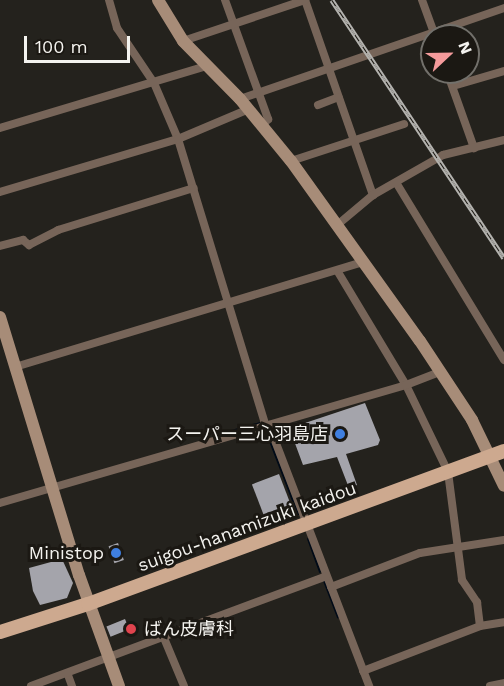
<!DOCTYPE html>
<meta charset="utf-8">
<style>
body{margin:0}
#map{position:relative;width:504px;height:686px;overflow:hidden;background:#24221d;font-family:"Work Sans","Noto Sans JP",sans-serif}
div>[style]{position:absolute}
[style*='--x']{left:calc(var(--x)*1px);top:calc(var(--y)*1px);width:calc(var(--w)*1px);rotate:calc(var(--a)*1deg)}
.stream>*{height:2px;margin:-1px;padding:0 1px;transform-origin:1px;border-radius:1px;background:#000a17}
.building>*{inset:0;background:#a4a4ab;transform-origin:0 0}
.street>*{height:8px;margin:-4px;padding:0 4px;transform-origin:4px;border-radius:4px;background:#776559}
.secondary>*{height:12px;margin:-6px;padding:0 6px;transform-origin:6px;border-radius:6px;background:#a78c78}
.primary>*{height:14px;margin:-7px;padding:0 7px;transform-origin:7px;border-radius:7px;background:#cda98f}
.rail>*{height:4.5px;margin-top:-2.25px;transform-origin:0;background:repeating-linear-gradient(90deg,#1b1813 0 7px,#b4b3af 0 14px);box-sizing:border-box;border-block:2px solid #b4b3af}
.dots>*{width:16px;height:16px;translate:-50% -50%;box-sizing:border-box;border:3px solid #1b1813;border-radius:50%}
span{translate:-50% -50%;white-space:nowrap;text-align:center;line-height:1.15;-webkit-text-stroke:6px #1b1813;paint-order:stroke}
.poi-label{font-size:18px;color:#f4f3ef}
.right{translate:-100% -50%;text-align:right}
.left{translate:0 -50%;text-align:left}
.street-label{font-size:18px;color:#f4f3ef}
.north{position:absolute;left:420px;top:24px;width:60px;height:60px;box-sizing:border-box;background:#1b1813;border:2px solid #72706b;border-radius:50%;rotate:68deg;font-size:16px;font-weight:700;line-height:24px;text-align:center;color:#f4f3ef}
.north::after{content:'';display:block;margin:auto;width:21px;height:27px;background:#f59b9c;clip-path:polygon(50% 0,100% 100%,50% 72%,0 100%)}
.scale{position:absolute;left:24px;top:36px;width:106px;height:27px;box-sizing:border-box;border:3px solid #f4f3ef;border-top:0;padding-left:8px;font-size:18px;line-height:21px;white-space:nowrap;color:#f4f3ef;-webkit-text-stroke:4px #1b1813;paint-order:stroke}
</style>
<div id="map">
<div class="stream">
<i style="--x:266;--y:431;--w:89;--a:68.9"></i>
<i style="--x:214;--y:436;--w:48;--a:-15.8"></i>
<i style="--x:308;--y:539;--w:35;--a:70"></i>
<i style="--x:324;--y:581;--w:39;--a:69"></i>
</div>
<div class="building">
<i style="clip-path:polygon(365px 403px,380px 440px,378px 445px,346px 454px,357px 485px,349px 488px,337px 457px,303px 465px,293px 438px,302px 434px,299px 425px)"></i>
<i style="left:279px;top:474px;width:42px;height:29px;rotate:69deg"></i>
<i style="left:118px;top:543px;width:18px;height:10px;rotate:71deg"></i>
<i style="clip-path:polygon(62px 559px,73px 583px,67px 598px,40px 605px,33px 591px,29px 568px)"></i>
<i style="left:125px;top:619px;width:11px;height:20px;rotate:68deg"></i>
</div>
<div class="street">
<i style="--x:109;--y:0;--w:29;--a:74"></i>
<i style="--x:117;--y:28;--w:66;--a:56.1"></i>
<i style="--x:154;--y:83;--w:61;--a:66.8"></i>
<i style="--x:178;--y:139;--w:300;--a:73"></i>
<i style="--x:225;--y:0;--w:127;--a:70.1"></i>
<i style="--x:268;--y:119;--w:8;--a:130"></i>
<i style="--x:305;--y:0;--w:207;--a:70.8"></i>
<i style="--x:422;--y:0;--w:38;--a:70"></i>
<i style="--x:183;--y:41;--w:129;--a:-18.6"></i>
<i style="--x:447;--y:72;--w:81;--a:70.4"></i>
<i style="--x:453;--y:86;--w:53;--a:-16.4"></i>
<i style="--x:240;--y:99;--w:279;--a:-19"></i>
<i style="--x:318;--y:105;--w:22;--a:-21"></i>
<i style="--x:0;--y:128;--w:216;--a:-16.7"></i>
<i style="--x:291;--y:161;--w:119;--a:-18.1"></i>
<i style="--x:397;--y:184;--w:206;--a:58.7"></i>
<i style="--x:0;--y:192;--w:186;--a:-16.6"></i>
<i style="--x:178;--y:139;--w:77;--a:-22.9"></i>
<i style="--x:336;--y:226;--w:48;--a:-40"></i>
<i style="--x:373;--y:195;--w:81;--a:-29.7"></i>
<i style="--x:443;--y:155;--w:63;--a:-13.8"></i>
<i style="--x:0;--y:246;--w:24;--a:-15"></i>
<i style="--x:23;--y:240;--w:8;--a:40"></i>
<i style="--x:29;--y:245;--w:33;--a:-27"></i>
<i style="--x:58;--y:230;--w:142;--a:-17.2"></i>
<i style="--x:338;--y:272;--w:132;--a:59"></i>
<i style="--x:406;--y:385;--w:97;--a:64.2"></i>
<i style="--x:448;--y:472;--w:109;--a:82.6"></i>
<i style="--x:462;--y:580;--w:27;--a:56"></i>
<i style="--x:477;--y:602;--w:24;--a:83"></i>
<i style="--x:15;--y:367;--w:363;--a:-16.8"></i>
<i style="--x:269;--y:425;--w:280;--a:69"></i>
<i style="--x:0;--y:503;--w:423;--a:-16.2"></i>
<i style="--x:406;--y:385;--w:36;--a:-21"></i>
<i style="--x:331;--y:587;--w:95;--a:-20.9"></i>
<i style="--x:420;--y:553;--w:85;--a:-8.8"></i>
<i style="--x:164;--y:638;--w:52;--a:67.4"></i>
<i style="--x:363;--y:671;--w:125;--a:-21"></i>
<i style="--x:480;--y:626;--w:24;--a:-9"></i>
<i style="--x:68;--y:675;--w:12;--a:70"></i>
<i style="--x:31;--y:686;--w:315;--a:-20.4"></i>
<i style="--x:490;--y:686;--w:14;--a:-12"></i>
</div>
<div class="secondary">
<i style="--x:158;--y:0;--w:48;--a:58.6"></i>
<i style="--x:183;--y:41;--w:81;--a:45.5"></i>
<i style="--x:240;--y:99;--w:80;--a:50.6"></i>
<i style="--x:291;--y:161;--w:221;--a:54.4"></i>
<i style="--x:420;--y:341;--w:95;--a:56.6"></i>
<i style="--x:472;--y:420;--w:73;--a:64.1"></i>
<i style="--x:0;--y:317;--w:270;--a:73"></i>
<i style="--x:79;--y:575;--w:118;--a:70.2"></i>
</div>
<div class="primary">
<i style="--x:0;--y:632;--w:92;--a:-17.7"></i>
<i style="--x:88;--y:604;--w:443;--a:-20.2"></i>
</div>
<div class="rail">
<i style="--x:332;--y:0;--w:310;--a:56.3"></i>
</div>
<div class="dots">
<i style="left:340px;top:434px;background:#3f7fe0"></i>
<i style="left:116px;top:553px;background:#3f7fe0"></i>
<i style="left:131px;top:629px;background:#e0444e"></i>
</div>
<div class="poi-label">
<span class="right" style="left:328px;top:434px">スーパー三心羽島店</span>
<span class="right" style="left:104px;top:553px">Ministop</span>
<span class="left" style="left:144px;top:629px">ばん皮膚科</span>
</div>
<div class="street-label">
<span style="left:247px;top:527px;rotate:-20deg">suigou-hanamizuki kaidou</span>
</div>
<div class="north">N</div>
<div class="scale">100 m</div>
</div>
